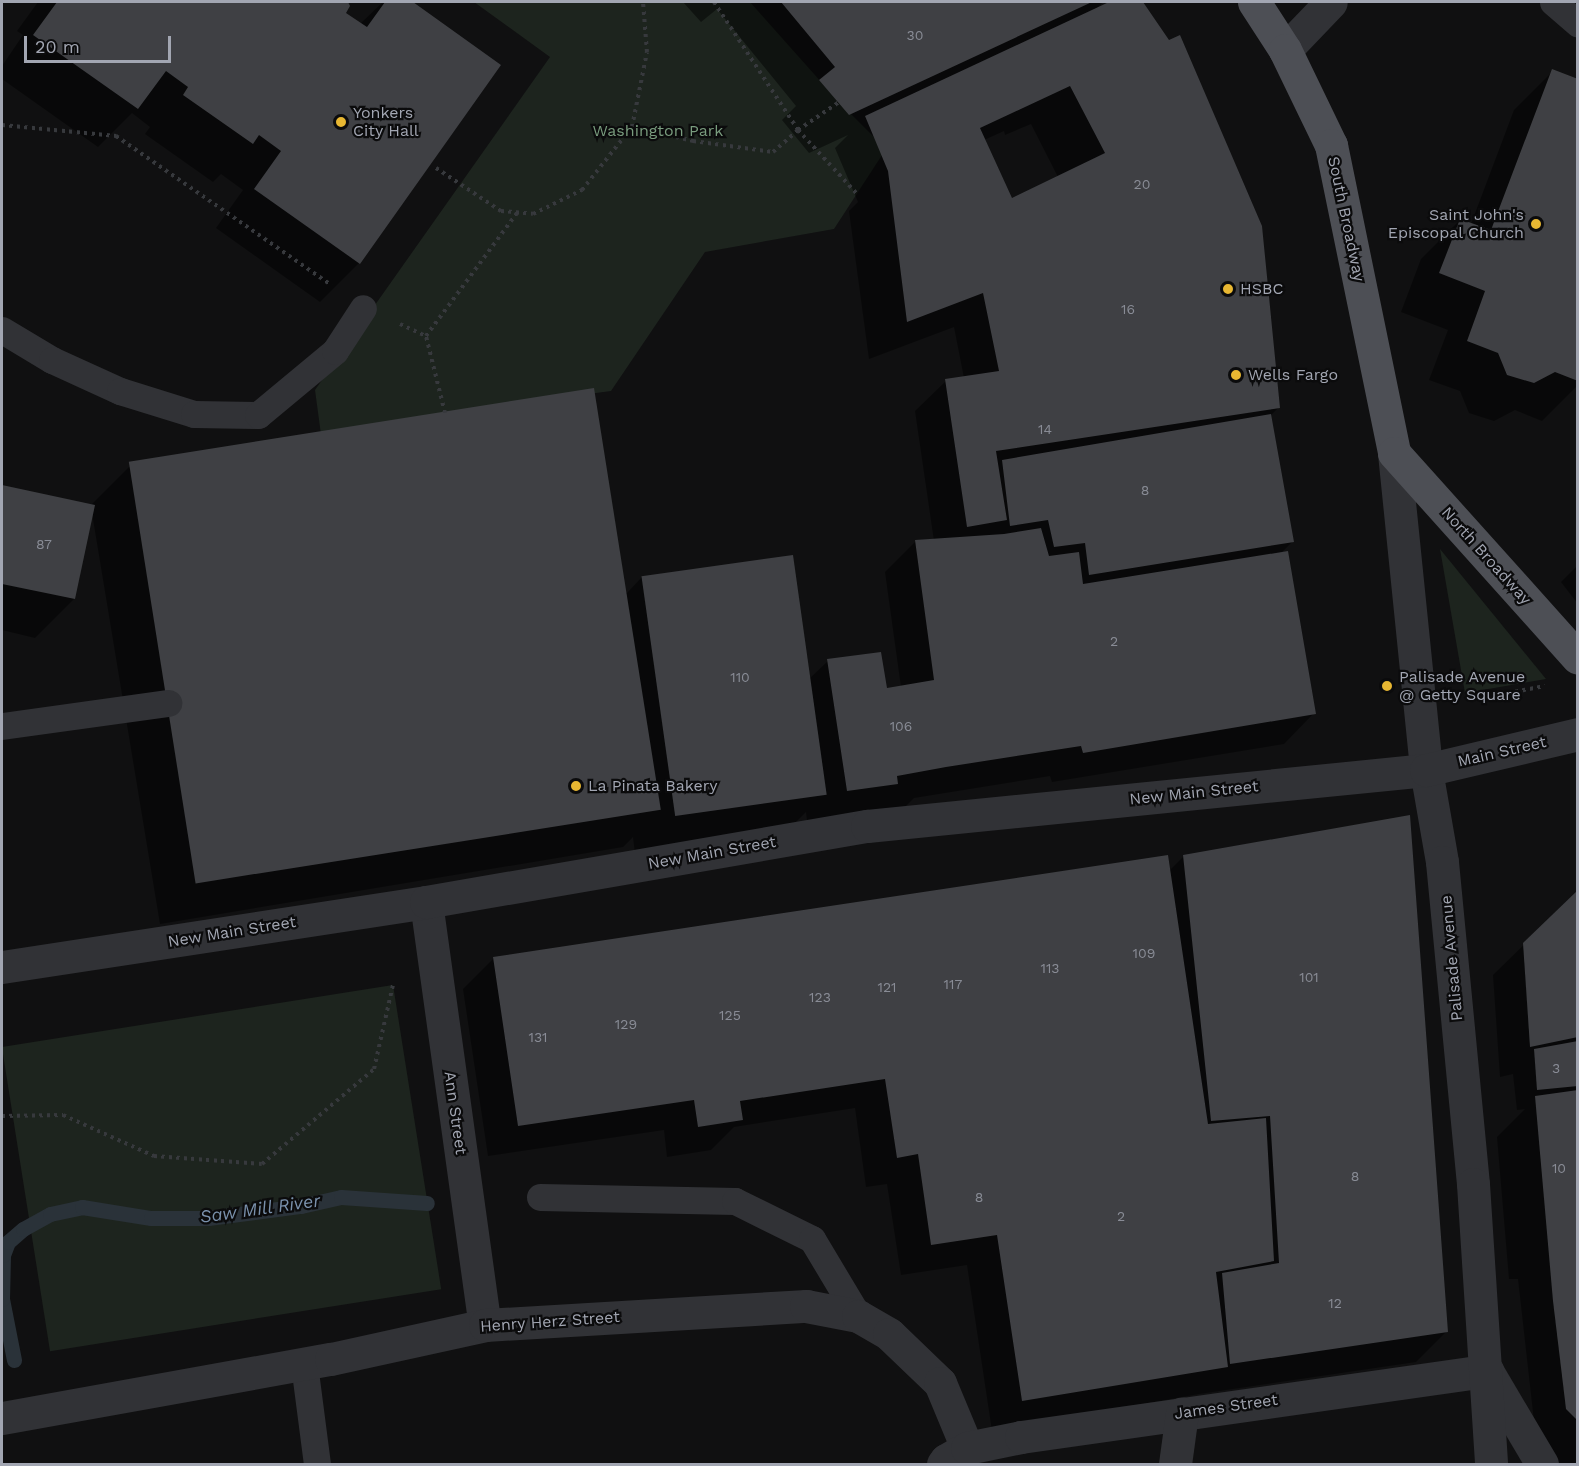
<!DOCTYPE html>
<style>
body{margin:0}
#map{position:relative;width:1579px;height:1466px;overflow:hidden;background:#101011;font-family:"Work Sans",sans-serif}
div>[style]{position:absolute}
[style*='--x']{left:calc(var(--x)*1px);top:calc(var(--y)*1px);width:calc(var(--w)*1px);rotate:calc(var(--a)*1deg)}
.green>*{inset:0;background:#1d241e;transform-origin:0 0}
.shadow>*{inset:0;background:#0007}
.stream>*{height:15px;margin:-7.5px;padding:0 7.5px;transform-origin:7.5px;border-radius:7.5px;background:#2a3239}
.building>*{inset:0;background:#3f4044;transform-origin:0 0}
.path>*{height:4px;margin-top:-2px;transform-origin:0;background:repeating-linear-gradient(90deg,#37393d 0 3px,transparent 0 7.5px)}
.service>*{height:27px;margin:-13.5px;padding:0 13.5px;transform-origin:13.5px;border-radius:13.5px;background:#313236}
.minor>*{height:33px;margin:-16.5px;padding:0 16.5px;transform-origin:16.5px;border-radius:16.5px;background:#313236}
.tertiary>*{height:33px;margin:-16.5px;padding:0 16.5px;transform-origin:16.5px;border-radius:16.5px;background:#313236}
.primary>*{height:33px;margin:-16.5px;padding:0 16.5px;transform-origin:16.5px;border-radius:16.5px;background:#4d4f55}
.dots>*{width:16px;height:16px;translate:-50% -50%;box-sizing:border-box;border:3px solid #0b0b0c;border-radius:50%}
span{translate:-50% -50%;white-space:nowrap;text-align:center;line-height:1.15;-webkit-text-stroke:4.5px #0b0b0c;paint-order:stroke}
.number-label{font-size:14px;color:#898c96}
.number-label span{-webkit-text-stroke-width:0}
.poi-label{font-size:16px;color:#a2a6b2}
.left{translate:0 -50%;text-align:left}
.right{translate:-100% -50%;text-align:right}
.park-label{font-size:16px;color:#799c7e}
.street-label{font-size:16px;color:#a2a6b2}
.water-label{font-size:18px;color:#7a91ac;font-style:italic}
.frame{position:absolute;inset:0;border:3px solid #a2a6b2;pointer-events:none}
.scale{position:absolute;left:24px;top:36px;width:147px;height:27px;box-sizing:border-box;border:3px solid #a2a6b2;border-top:0;padding-left:8px;font-size:18px;line-height:21px;white-space:nowrap;color:#a2a6b2;-webkit-text-stroke:4px #0b0b0c;paint-order:stroke}
</style>
<div id="map">
<div class="green">
<i style="clip-path:polygon(474px 2px,750px 2px,839px 102px,886px 149px,834px 229px,705px 252px,611px 391px,445px 413px,322px 442px,315px 390px,550px 57px)"></i>
<i style="clip-path:polygon(1440px 549px,1546px 679px,1465px 693px)"></i>
<i style="left:393px;top:985px;width:308px;height:396px;rotate:81deg"></i>
</div>
<div class="shadow">
<i style="clip-path:polygon(38px 2px,346px 2px,344px 13px,360px 24px,383px 2px,410px 2px,499px 65px,359px 263px,320px 302px,216px 228px,243px 190px,221px 174px,213px 182px,145px 134px,150px 127px,132px 113px,98px 147px,2px 79px,2px 66px,23px 35px,17px 31px)"></i>
<i style="clip-path:polygon(evenodd,683px 2px,1103px 2px,1096px 9px,1112px 2px,1141px 2px,1167px 40px,1279px 407px,1270px 416px,1292px 542px,1280px 554px,1314px 713px,1284px 744px,1052px 782px,1050px 776px,914px 798px,906px 806px,808px 829px,806px 812px,785px 833px,635px 854px,633px 837px,623px 847px,160px 924px,92px 513px,74px 599px,35px 638px,2px 630px,2px 487px,91px 505px,129px 467px,627px 593px,642px 577px,808px 680px,828px 661px,885px 689px,901px 687px,885px 572px,915px 542px,934px 541px,915px 411px,946px 381px,964px 378px,954px 327px,869px 359px,849px 211px,858px 202px,835px 148px,848px 135px,809px 153px,782px 120px,796px 106px,717px 9px,701px 22px,683px 2px,1031px 124px,1058px 177px,1011px 200px,984px 140px,1004px 131px,1005px 135px,1031px 124px)"></i>
<i style="clip-path:polygon(1553px 71px,1578px 81px,1578px 385px,1542px 421px,1515px 410px,1494px 421px,1469px 413px,1460px 391px,1429px 380px,1448px 330px,1401px 312px,1421px 259px,1460px 220px,1471px 224px,1514px 110px)"></i>
<i style="clip-path:polygon(1578px 565px,1578px 604px,1561px 582px)"></i>
<i style="clip-path:polygon(1409px 816px,1447px 1331px,1416px 1362px,1199px 1394px,992px 1431px,967px 1265px,901px 1275px,887px 1184px,866px 1187px,855px 1108px,734px 1127px,711px 1150px,667px 1157px,664px 1130px,488px 1156px,463px 989px,494px 958px,1169px 871px,1184px 856px)"></i>
<i style="clip-path:polygon(1578px 892px,1578px 1464px,1559px 1464px,1536px 1439px,1518px 1279px,1509px 1279px,1497px 1137px,1525px 1109px,1517px 1110px,1513px 1074px,1500px 1077px,1493px 975px)"></i>
</div>
<div class="stream">
<i style="--x:14;--y:1360;--w:62;--a:-101.1"></i>
<i style="--x:2;--y:1299;--w:44;--a:-88.7"></i>
<i style="--x:3;--y:1255;--w:14;--a:-69"></i>
<i style="--x:8;--y:1242;--w:20;--a:-41"></i>
<i style="--x:23;--y:1229;--w:31;--a:-29"></i>
<i style="--x:50;--y:1214;--w:33;--a:-12"></i>
<i style="--x:82;--y:1207;--w:70;--a:9.1"></i>
<i style="--x:151;--y:1218;--w:57;--a:0"></i>
<i style="--x:208;--y:1218;--w:94;--a:-7.4"></i>
<i style="--x:301;--y:1206;--w:41;--a:-12.7"></i>
<i style="--x:341;--y:1197;--w:86;--a:4"></i>
</div>
<div class="building">
<i style="clip-path:polygon(57px 2px,348px 2px,350px 6px,346px 13px,367px 27px,385px 2px,413px 2px,501px 65px,360px 264px,254px 189px,281px 151px,259px 135px,253px 144px,183px 95px,188px 87px,166px 71px,138px 109px,33px 35px)"></i>
<i style="clip-path:polygon(781px 2px,1092px 2px,849px 115px,819px 80px,835px 67px)"></i>
<i style="clip-path:polygon(evenodd,1109px 2px,1143px 2px,1169px 40px,1180px 35px,1262px 226px,1280px 408px,996px 451px,1007px 520px,967px 527px,945px 379px,999px 371px,983px 293px,907px 322px,888px 171px,865px 116px,1109px 2px,1070px 86px,1105px 153px,1012px 198px,980px 128px,1070px 86px)"></i>
<i style="clip-path:polygon(1552px 69px,1578px 79px,1578px 381px,1555px 372px,1534px 383px,1507px 375px,1498px 353px,1467px 341px,1485px 291px,1439px 273px,1460px 219px,1491px 230px)"></i>
<i style="left:594px;top:388px;width:427px;height:471px;rotate:81deg"></i>
<i style="clip-path:polygon(1271px 414px,1294px 542px,1089px 575px,1085px 543px,1054px 547px,1048px 520px,1010px 526px,1002px 460px)"></i>
<i style="clip-path:polygon(2px 485px,95px 505px,75px 599px,2px 584px)"></i>
<i style="clip-path:polygon(1041px 528px,1049px 556px,1079px 552px,1083px 584px,1288px 551px,1316px 714px,1083px 753px,1081px 746px,946px 767px,897px 776px,898px 784px,847px 791px,827px 659px,881px 652px,887px 688px,934px 680px,915px 540px,1004px 534px)"></i>
<i style="left:793px;top:555px;width:242px;height:153px;rotate:82deg"></i>
<i style="clip-path:polygon(1410px 815px,1448px 1332px,1230px 1364px,1222px 1273px,1279px 1263px,1270px 1116px,1211px 1121px,1183px 855px)"></i>
<i style="clip-path:polygon(1168px 855px,1208px 1124px,1266px 1118px,1274px 1261px,1216px 1272px,1228px 1367px,1022px 1401px,997px 1235px,931px 1245px,918px 1154px,897px 1158px,885px 1079px,740px 1101px,743px 1120px,698px 1127px,694px 1100px,518px 1126px,493px 957px)"></i>
<i style="clip-path:polygon(1578px 890px,1578px 1037px,1530px 1047px,1523px 943px)"></i>
<i style="clip-path:polygon(1578px 1041px,1578px 1086px,1537px 1090px,1534px 1049px)"></i>
<i style="clip-path:polygon(1578px 1090px,1578px 1421px,1566px 1409px,1553px 1301px,1535px 1096px)"></i>
</div>
<div class="path">
<i style="--x:714;--y:2;--w:153;--a:56.7"></i>
<i style="--x:798;--y:130;--w:87;--a:47.3"></i>
<i style="--x:2;--y:125;--w:115;--a:5.5"></i>
<i style="--x:116;--y:136;--w:262;--a:34.7"></i>
<i style="--x:632;--y:127;--w:63;--a:12.9"></i>
<i style="--x:693;--y:141;--w:81;--a:7.8"></i>
<i style="--x:773;--y:152;--w:33;--a:-41"></i>
<i style="--x:798;--y:130;--w:50;--a:-34.3"></i>
<i style="--x:436;--y:168;--w:78;--a:33.5"></i>
<i style="--x:501;--y:211;--w:32;--a:5"></i>
<i style="--x:533;--y:214;--w:55;--a:-26.1"></i>
<i style="--x:582;--y:190;--w:80;--a:-51.6"></i>
<i style="--x:632;--y:127;--w:76;--a:-78.7"></i>
<i style="--x:647;--y:52;--w:50;--a:-94.6"></i>
<i style="--x:400;--y:324;--w:29;--a:25"></i>
<i style="--x:445;--y:413;--w:79;--a:-103.9"></i>
<i style="--x:426;--y:336;--w:153;--a:-53.5"></i>
<i style="--x:1471;--y:700;--w:75;--a:-10.7"></i>
<i style="--x:2;--y:1116;--w:61;--a:-0.9"></i>
<i style="--x:63;--y:1115;--w:100;--a:24.3"></i>
<i style="--x:154;--y:1156;--w:108;--a:4.2"></i>
<i style="--x:262;--y:1164;--w:147;--a:-40.3"></i>
<i style="--x:374;--y:1069;--w:86;--a:-77.3"></i>
</div>
<div class="service">
<i style="--x:1553;--y:2;--w:33;--a:41"></i>
<i style="--x:2;--y:330;--w:58;--a:31"></i>
<i style="--x:52;--y:360;--w:75;--a:24.5"></i>
<i style="--x:120;--y:391;--w:77;--a:17.3"></i>
<i style="--x:194;--y:414;--w:64;--a:0.9"></i>
<i style="--x:258;--y:415;--w:100;--a:-39.7"></i>
<i style="--x:335;--y:351;--w:51;--a:-56.9"></i>
<i style="--x:2;--y:726;--w:168;--a:-7.9"></i>
<i style="--x:540;--y:1197;--w:195;--a:1.2"></i>
<i style="--x:735;--y:1201;--w:86;--a:26.3"></i>
<i style="--x:812;--y:1239;--w:90;--a:59.1"></i>
<i style="--x:304;--y:1364;--w:101;--a:82.6"></i>
</div>
<div class="minor">
<i style="--x:426;--y:902;--w:427;--a:82.1"></i>
<i style="--x:2;--y:1418;--w:334;--a:-10.2"></i>
<i style="--x:331;--y:1359;--w:158;--a:-12.4"></i>
<i style="--x:485;--y:1325;--w:322;--a:-3.4"></i>
<i style="--x:806;--y:1306;--w:53;--a:10.9"></i>
<i style="--x:858;--y:1316;--w:36;--a:30"></i>
<i style="--x:889;--y:1334;--w:71;--a:43.9"></i>
<i style="--x:940;--y:1383;--w:70;--a:67.4"></i>
<i style="--x:943;--y:1464;--w:5;--a:-53"></i>
<i style="--x:946;--y:1460;--w:24;--a:-30"></i>
<i style="--x:967;--y:1448;--w:55;--a:-11.5"></i>
<i style="--x:1021;--y:1437;--w:471;--a:-8.1"></i>
<i style="--x:1487;--y:1371;--w:108;--a:59.4"></i>
<i style="--x:1175;--y:1464;--w:51;--a:-82.2"></i>
</div>
<div class="tertiary">
<i style="--x:1285;--y:50;--w:66;--a:-46.2"></i>
<i style="--x:1394;--y:453;--w:319;--a:84.2"></i>
<i style="--x:1426;--y:770;--w:93;--a:80.1"></i>
<i style="--x:1442;--y:862;--w:323;--a:84.5"></i>
<i style="--x:1473;--y:1184;--w:281;--a:86.3"></i>
<i style="--x:2;--y:967;--w:429;--a:-8.7"></i>
<i style="--x:426;--y:902;--w:448;--a:-9.8"></i>
<i style="--x:867;--y:826;--w:562;--a:-5.72"></i>
<i style="--x:1426;--y:770;--w:156;--a:-13.3"></i>
</div>
<div class="primary">
<i style="--x:1254;--y:2;--w:57;--a:57.1"></i>
<i style="--x:1285;--y:50;--w:106;--a:64.2"></i>
<i style="--x:1331;--y:145;--w:314;--a:78.4"></i>
<i style="--x:1394;--y:453;--w:275;--a:48.1"></i>
</div>
<div class="dots">
<i style="left:341px;top:122px;background:#e8b732"></i>
<i style="left:1536px;top:224px;background:#e8b732"></i>
<i style="left:1228px;top:289px;background:#e8b732"></i>
<i style="left:1236px;top:375px;background:#e8b732"></i>
<i style="left:1387px;top:686px;background:#e8b732"></i>
<i style="left:576px;top:786px;background:#e8b732"></i>
</div>
<div class="number-label">
<span style="left:915px;top:35px">30</span>
<span style="left:1142px;top:184px">20</span>
<span style="left:1128px;top:309px">16</span>
<span style="left:1045px;top:429px">14</span>
<span style="left:1145px;top:490px">8</span>
<span style="left:44px;top:544px">87</span>
<span style="left:1114px;top:641px">2</span>
<span style="left:740px;top:677px">110</span>
<span style="left:901px;top:726px">106</span>
<span style="left:1144px;top:953px">109</span>
<span style="left:1050px;top:968px">113</span>
<span style="left:1309px;top:977px">101</span>
<span style="left:953px;top:984px">117</span>
<span style="left:887px;top:987px">121</span>
<span style="left:820px;top:997px">123</span>
<span style="left:730px;top:1015px">125</span>
<span style="left:626px;top:1024px">129</span>
<span style="left:538px;top:1037px">131</span>
<span style="left:1556px;top:1068px">3</span>
<span style="left:1559px;top:1168px">10</span>
<span style="left:1355px;top:1176px">8</span>
<span style="left:979px;top:1197px">8</span>
<span style="left:1121px;top:1216px">2</span>
<span style="left:1335px;top:1303px">12</span>
</div>
<div class="poi-label">
<span class="left" style="left:353px;top:122px">Yonkers<br>City Hall</span>
<span class="right" style="left:1524px;top:224px">Saint John's<br>Episcopal Church</span>
<span class="left" style="left:1240px;top:289px">HSBC</span>
<span class="left" style="left:1248px;top:375px">Wells Fargo</span>
<span class="left" style="left:1399px;top:686px">Palisade Avenue<br>@ Getty Square</span>
<span class="left" style="left:588px;top:786px">La Pinata Bakery</span>
</div>
<div class="park-label">
<span style="left:658px;top:131px">Washington Park</span>
</div>
<div class="street-label">
<span style="left:1346px;top:219px;rotate:78deg">South Broadway</span>
<span style="left:1486px;top:556px;rotate:48deg">North Broadway</span>
<span style="left:1502px;top:752px;rotate:-13deg">Main Street</span>
<span style="left:1194px;top:793px;rotate:-6deg">New Main Street</span>
<span style="left:712px;top:853px;rotate:-10deg">New Main Street</span>
<span style="left:232px;top:932px;rotate:-9deg">New Main Street</span>
<span style="left:1452px;top:958px;rotate:-95deg">Palisade Avenue</span>
<span style="left:455px;top:1113px;rotate:82deg">Ann Street</span>
<span style="left:550px;top:1322px;rotate:-4deg">Henry Herz Street</span>
<span style="left:1226px;top:1407px;rotate:-8deg">James Street</span>
</div>
<div class="water-label">
<span style="left:260px;top:1209px;rotate:-8deg">Saw Mill River</span>
</div>
<div class="frame"></div>
<div class="scale">20 m</div>
</div>
